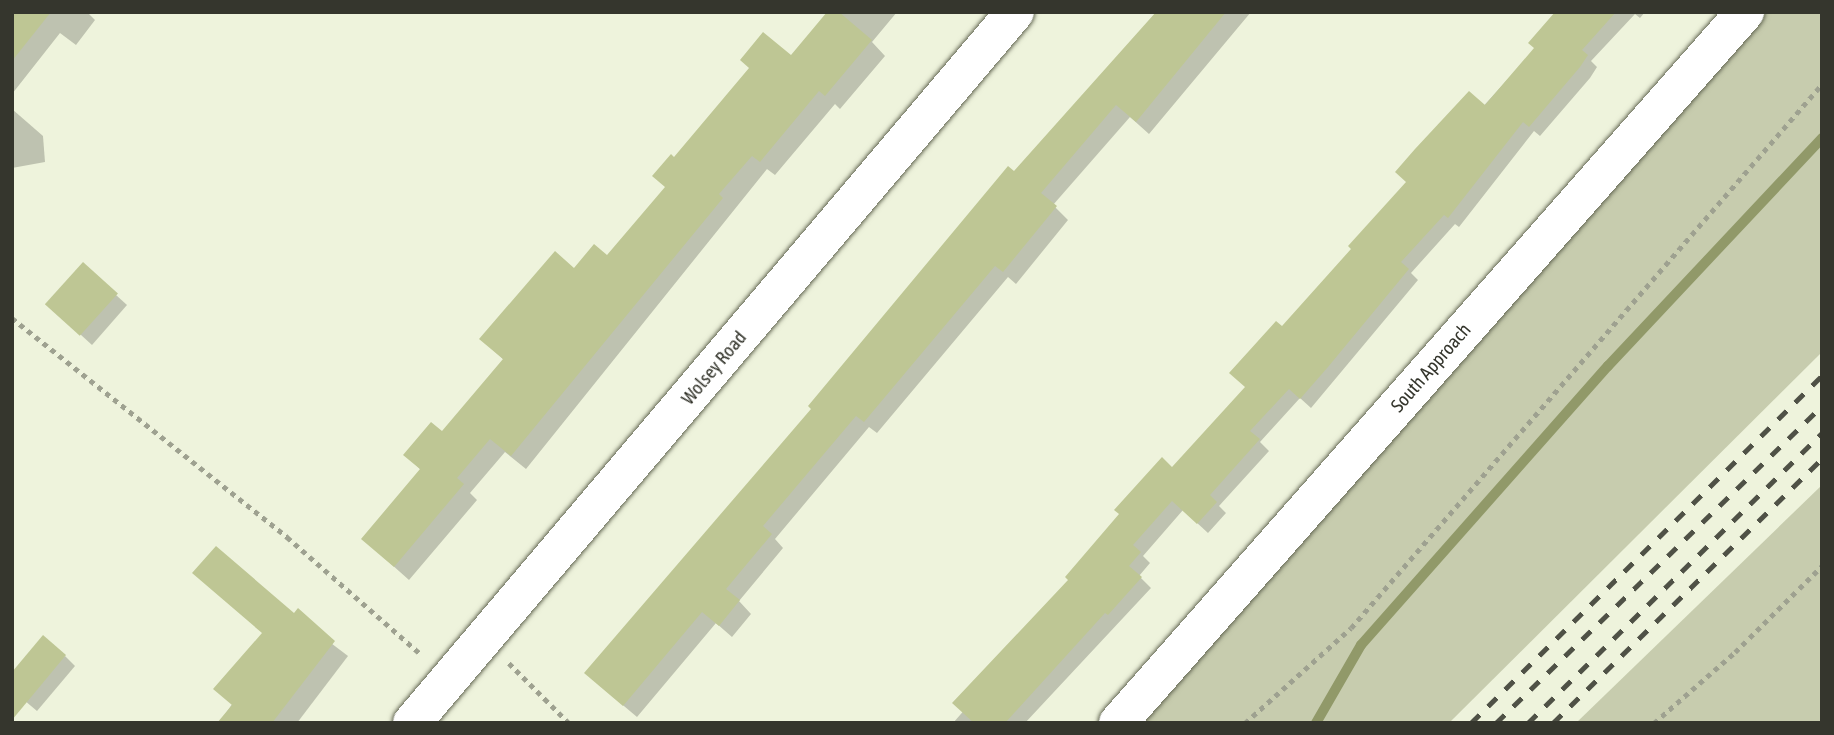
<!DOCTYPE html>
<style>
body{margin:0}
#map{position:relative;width:1834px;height:735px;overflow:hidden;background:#eef3dc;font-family:"Asap Condensed",sans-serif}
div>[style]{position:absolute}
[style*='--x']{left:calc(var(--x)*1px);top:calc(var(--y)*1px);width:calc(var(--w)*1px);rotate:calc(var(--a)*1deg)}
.green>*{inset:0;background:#c7ccae}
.shadow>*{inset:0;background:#0003}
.stream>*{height:10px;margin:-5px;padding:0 5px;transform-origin:5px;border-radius:5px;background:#919969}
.building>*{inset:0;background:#bec694;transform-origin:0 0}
.path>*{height:4.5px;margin-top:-2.25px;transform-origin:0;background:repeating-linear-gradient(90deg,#9ea190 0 5px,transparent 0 10px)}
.roads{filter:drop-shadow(0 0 2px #656955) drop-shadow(0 0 2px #656955)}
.minor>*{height:38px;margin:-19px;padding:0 19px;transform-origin:19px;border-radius:19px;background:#fff}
.rail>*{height:5px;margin-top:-2.5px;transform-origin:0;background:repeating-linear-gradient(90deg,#4f5146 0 12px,transparent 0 24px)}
span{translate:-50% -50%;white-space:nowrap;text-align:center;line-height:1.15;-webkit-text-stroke:5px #fff;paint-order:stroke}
.street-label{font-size:19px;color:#35362d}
.frame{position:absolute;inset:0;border:14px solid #35362d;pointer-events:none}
</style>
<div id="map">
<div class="green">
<i style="clip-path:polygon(1766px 12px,1822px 12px,1822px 352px,1449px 723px,1143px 723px)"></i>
<i style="clip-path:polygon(1822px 485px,1822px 723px,1576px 723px)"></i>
</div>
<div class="shadow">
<i style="clip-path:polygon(12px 12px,87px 12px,95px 20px,76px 45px,60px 33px,12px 94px)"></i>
<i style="clip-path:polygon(830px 12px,897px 12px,872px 42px,885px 56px,840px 109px,835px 104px,775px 175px,767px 169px,526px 469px,505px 452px,470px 493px,477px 500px,409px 580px,363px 539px,421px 470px,406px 455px,442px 433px,504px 360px,481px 339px,575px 270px,608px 257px,666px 188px,674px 159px,791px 58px)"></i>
<i style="clip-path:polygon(1158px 12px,1251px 12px,1149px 134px,1130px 117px,1053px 205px,1068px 220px,1016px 284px,1008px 277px,877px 433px,869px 427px,775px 539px,783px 548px,739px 601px,751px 614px,732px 637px,716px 623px,637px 717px,599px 685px,1015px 173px)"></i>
<i style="clip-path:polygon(1557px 12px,1645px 12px,1640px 18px,1635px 14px,1591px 61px,1597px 67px,1590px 78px,1540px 136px,1534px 131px,1459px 227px,1455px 224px,1411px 273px,1418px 280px,1311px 408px,1300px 398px,1260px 442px,1269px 451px,1219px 506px,1226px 513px,1208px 533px,1183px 510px,1143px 556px,1150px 563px,1139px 576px,1151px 588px,1025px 723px,953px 723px,1247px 387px,1282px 329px,1536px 48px)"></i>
<i style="clip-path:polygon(12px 109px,43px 136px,45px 162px,12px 168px)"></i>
<i style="clip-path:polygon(83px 265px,127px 305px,92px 345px,58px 314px)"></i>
<i style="clip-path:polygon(294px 615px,348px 656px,297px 723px,219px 723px)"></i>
<i style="clip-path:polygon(65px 656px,75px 666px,37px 711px,12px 690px)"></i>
</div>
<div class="stream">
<i style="--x:1316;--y:723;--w:90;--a:-60"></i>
<i style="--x:1361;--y:645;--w:373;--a:-48.5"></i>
<i style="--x:1608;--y:366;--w:313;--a:-46.8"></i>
</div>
<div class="building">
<i style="clip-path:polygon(12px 12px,51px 12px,12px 61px)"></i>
<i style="clip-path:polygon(827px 12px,839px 12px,872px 40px,825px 96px,819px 91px,760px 162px,752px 156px,719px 194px,723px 198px,511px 456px,490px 439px,457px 478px,464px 484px,394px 567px,361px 539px,420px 469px,403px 455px,431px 422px,442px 431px,503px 359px,479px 339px,555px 251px,574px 268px,594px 244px,607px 255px,665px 187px,652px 176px,671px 154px,674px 157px,749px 68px,740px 60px,763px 32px,791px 55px)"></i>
<i style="clip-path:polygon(1156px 12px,1226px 12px,1136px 122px,1116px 105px,1041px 193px,1057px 206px,1003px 272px,995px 266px,864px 422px,856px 416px,763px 526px,772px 534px,726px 589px,740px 600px,719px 626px,702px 612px,623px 706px,584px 673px,811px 409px,808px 406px,1008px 166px,1014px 171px)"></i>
<i style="clip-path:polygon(1555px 12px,1616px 12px,1582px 50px,1588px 55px,1580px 67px,1529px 127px,1523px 122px,1448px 218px,1444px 215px,1401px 262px,1409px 269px,1328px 367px,1300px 399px,1289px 389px,1250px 431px,1260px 439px,1210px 495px,1217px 502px,1197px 524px,1172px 501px,1133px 545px,1141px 552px,1129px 566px,1142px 577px,1108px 615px,1105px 613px,1005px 723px,974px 723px,952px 703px,1068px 580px,1065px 577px,1119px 514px,1114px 510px,1162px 457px,1172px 467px,1245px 387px,1229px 373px,1276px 321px,1282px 326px,1351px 249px,1348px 246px,1406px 182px,1395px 172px,1415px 149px,1469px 91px,1485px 105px,1534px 48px,1528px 43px)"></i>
<i style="left:83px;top:262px;width:47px;height:57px;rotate:42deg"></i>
<i style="clip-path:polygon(216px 546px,294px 613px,298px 608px,335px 641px,272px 723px,217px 723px,232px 705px,213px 689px,262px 633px,192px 573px)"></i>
<i style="clip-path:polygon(43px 635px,66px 655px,12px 720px,12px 672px)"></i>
</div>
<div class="path">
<i style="--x:12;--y:318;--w:352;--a:38.5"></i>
<i style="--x:287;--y:537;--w:179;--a:41.2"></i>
<i style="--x:509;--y:663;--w:85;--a:45"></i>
<i style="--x:1245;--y:723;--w:142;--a:-41.9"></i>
<i style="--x:1351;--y:628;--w:720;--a:-49.11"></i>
<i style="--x:1654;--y:723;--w:108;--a:-41.2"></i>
<i style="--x:1735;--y:652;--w:122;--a:-44.7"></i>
</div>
<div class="roads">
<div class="minor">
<i style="--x:412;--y:723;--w:932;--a:-49.7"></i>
<i style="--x:1118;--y:723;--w:948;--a:-48.59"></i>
</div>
</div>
<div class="rail">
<i style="--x:1471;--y:723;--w:494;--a:-44.7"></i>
<i style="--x:1496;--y:723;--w:455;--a:-44.2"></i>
<i style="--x:1528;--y:723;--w:413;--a:-44.6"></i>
<i style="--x:1553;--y:723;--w:377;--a:-44.5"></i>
</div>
<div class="street-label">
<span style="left:714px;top:368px;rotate:-50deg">Wolsey Road</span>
<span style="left:1431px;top:368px;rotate:-49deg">South Approach</span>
</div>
<div class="frame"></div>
</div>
